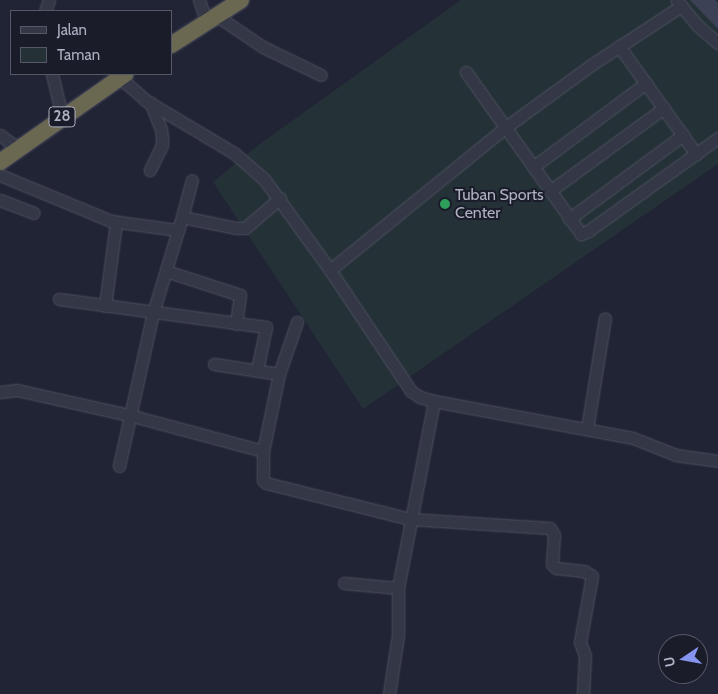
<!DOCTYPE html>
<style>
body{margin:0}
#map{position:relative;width:718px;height:694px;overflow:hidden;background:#212435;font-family:Cabin,sans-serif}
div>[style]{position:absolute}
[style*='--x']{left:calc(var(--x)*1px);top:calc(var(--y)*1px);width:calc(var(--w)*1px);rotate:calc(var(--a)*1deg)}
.green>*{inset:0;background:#243137}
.building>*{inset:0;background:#3d4155}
.roads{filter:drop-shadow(0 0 1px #4f5160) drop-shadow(0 0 1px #4f5160)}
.minor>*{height:11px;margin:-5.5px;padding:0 5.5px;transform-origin:5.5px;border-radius:5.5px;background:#343746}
.highway>*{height:16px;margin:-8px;padding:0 8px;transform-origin:8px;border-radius:8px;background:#6b6852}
.dots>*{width:14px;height:14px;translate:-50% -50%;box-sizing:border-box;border:2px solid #1a1c2a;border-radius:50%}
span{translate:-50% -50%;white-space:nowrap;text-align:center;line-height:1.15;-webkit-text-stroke:4px #1a1c2a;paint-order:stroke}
.shield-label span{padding:1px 4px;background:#1a1c2a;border:1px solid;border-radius:4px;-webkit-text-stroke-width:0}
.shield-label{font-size:15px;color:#aeb1c2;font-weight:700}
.poi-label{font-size:16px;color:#aeb1c2}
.left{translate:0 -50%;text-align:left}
.legend{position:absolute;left:10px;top:10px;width:162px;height:65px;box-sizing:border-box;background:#1a1c2a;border:1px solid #555867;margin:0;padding:6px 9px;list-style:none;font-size:15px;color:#aeb1c2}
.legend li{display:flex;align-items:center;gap:10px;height:25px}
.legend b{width:25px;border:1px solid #555867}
.north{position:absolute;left:658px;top:634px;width:50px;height:50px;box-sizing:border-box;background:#1a1c2a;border:1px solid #555867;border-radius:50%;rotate:258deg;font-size:14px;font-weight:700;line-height:20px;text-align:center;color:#aeb1c2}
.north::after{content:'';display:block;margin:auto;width:18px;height:22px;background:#8694f0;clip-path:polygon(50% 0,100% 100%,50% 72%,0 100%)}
</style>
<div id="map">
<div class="green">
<i style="clip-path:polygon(461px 0,718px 0,718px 164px,363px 409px,213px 182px,257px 146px)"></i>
</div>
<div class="building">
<i style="clip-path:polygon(690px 0,715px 0,718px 3px,718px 29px)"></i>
</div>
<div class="roads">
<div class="minor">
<i style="--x:199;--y:0;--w:24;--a:71"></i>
<i style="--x:677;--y:1;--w:31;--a:50"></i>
<i style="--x:697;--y:25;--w:28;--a:41"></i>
<i style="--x:45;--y:11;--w:12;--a:-70"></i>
<i style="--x:217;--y:16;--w:55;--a:34"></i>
<i style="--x:263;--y:47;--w:64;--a:25.8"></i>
<i style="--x:619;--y:46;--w:133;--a:54.5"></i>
<i style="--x:466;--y:72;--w:199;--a:54.6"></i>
<i style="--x:581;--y:234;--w:8;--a:-23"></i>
<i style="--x:588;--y:231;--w:160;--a:-35.6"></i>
<i style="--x:52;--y:74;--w:43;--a:76.6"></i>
<i style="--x:119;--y:77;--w:35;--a:41"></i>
<i style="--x:145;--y:100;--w:104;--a:30.8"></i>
<i style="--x:234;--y:153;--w:40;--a:41"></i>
<i style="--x:264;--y:179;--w:112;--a:54"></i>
<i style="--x:330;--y:270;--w:146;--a:56.2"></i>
<i style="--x:411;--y:391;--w:11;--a:34"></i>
<i style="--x:420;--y:397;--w:15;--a:16"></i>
<i style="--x:434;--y:401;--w:202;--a:10.5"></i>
<i style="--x:633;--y:438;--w:46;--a:21.6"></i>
<i style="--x:676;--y:455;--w:42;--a:8.1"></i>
<i style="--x:150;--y:102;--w:29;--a:68"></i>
<i style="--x:161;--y:129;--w:9;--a:84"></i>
<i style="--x:162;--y:138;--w:7;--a:90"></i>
<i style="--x:162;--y:145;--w:28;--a:116"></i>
<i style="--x:0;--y:135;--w:24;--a:36"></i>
<i style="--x:533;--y:167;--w:141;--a:-36.6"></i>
<i style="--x:0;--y:175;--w:120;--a:22.5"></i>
<i style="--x:111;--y:221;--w:68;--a:7.7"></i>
<i style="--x:550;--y:191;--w:141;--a:-36.1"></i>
<i style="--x:0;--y:200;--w:36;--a:21"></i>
<i style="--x:182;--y:217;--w:38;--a:-75"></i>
<i style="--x:569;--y:219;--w:142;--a:-36.4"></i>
<i style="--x:330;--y:270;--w:227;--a:-39.1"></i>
<i style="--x:506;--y:127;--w:105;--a:-36.1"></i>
<i style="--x:591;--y:65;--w:108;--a:-33.2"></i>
<i style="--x:166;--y:271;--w:78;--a:18"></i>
<i style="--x:240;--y:295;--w:29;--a:98"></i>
<i style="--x:59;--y:299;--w:209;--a:7.7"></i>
<i style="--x:266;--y:327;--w:44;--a:101.8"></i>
<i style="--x:105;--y:306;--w:85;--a:-82.5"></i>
<i style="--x:297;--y:322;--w:55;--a:109.1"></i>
<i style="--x:279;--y:374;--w:79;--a:101.7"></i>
<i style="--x:263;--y:451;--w:29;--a:90"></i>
<i style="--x:263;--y:480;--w:4;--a:45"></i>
<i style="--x:266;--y:483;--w:148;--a:14"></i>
<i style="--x:410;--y:519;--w:140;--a:3.7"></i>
<i style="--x:550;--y:528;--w:8;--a:60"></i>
<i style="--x:554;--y:535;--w:29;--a:94"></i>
<i style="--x:552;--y:564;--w:6;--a:45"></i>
<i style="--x:556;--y:568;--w:28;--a:6"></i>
<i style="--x:584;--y:571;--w:9;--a:32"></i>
<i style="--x:592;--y:576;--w:67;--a:100.3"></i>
<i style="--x:580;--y:642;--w:15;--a:70"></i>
<i style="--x:585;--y:656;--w:38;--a:93"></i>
<i style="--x:214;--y:364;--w:66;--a:8.7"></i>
<i style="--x:0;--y:392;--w:17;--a:-7"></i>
<i style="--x:17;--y:390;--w:115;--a:12.6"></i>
<i style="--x:129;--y:415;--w:139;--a:15"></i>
<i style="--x:587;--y:429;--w:112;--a:-80.8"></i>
<i style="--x:119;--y:466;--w:157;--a:-77.5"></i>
<i style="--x:153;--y:313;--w:100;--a:-73.2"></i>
<i style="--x:182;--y:217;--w:55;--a:11.5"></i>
<i style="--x:236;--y:228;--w:9;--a:0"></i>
<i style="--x:245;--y:228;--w:46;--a:-40.6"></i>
<i style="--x:344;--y:583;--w:54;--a:5.3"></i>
<i style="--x:389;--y:694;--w:60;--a:-81.3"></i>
<i style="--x:398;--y:635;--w:47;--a:-90"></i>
<i style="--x:398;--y:588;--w:190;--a:-79.1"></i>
</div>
<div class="highway">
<i style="--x:171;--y:45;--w:83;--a:-32.7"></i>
<i style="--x:0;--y:162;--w:153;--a:-35.1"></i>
</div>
</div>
<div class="dots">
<i style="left:445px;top:204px;background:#2e9e5b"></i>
</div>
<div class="shield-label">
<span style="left:62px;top:117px">28</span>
</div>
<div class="poi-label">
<span class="left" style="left:455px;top:204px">Tuban Sports<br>Center</span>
</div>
<ul class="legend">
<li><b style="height:6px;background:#343746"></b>Jalan</li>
<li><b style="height:14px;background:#243137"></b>Taman</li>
</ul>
<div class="north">U</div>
</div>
